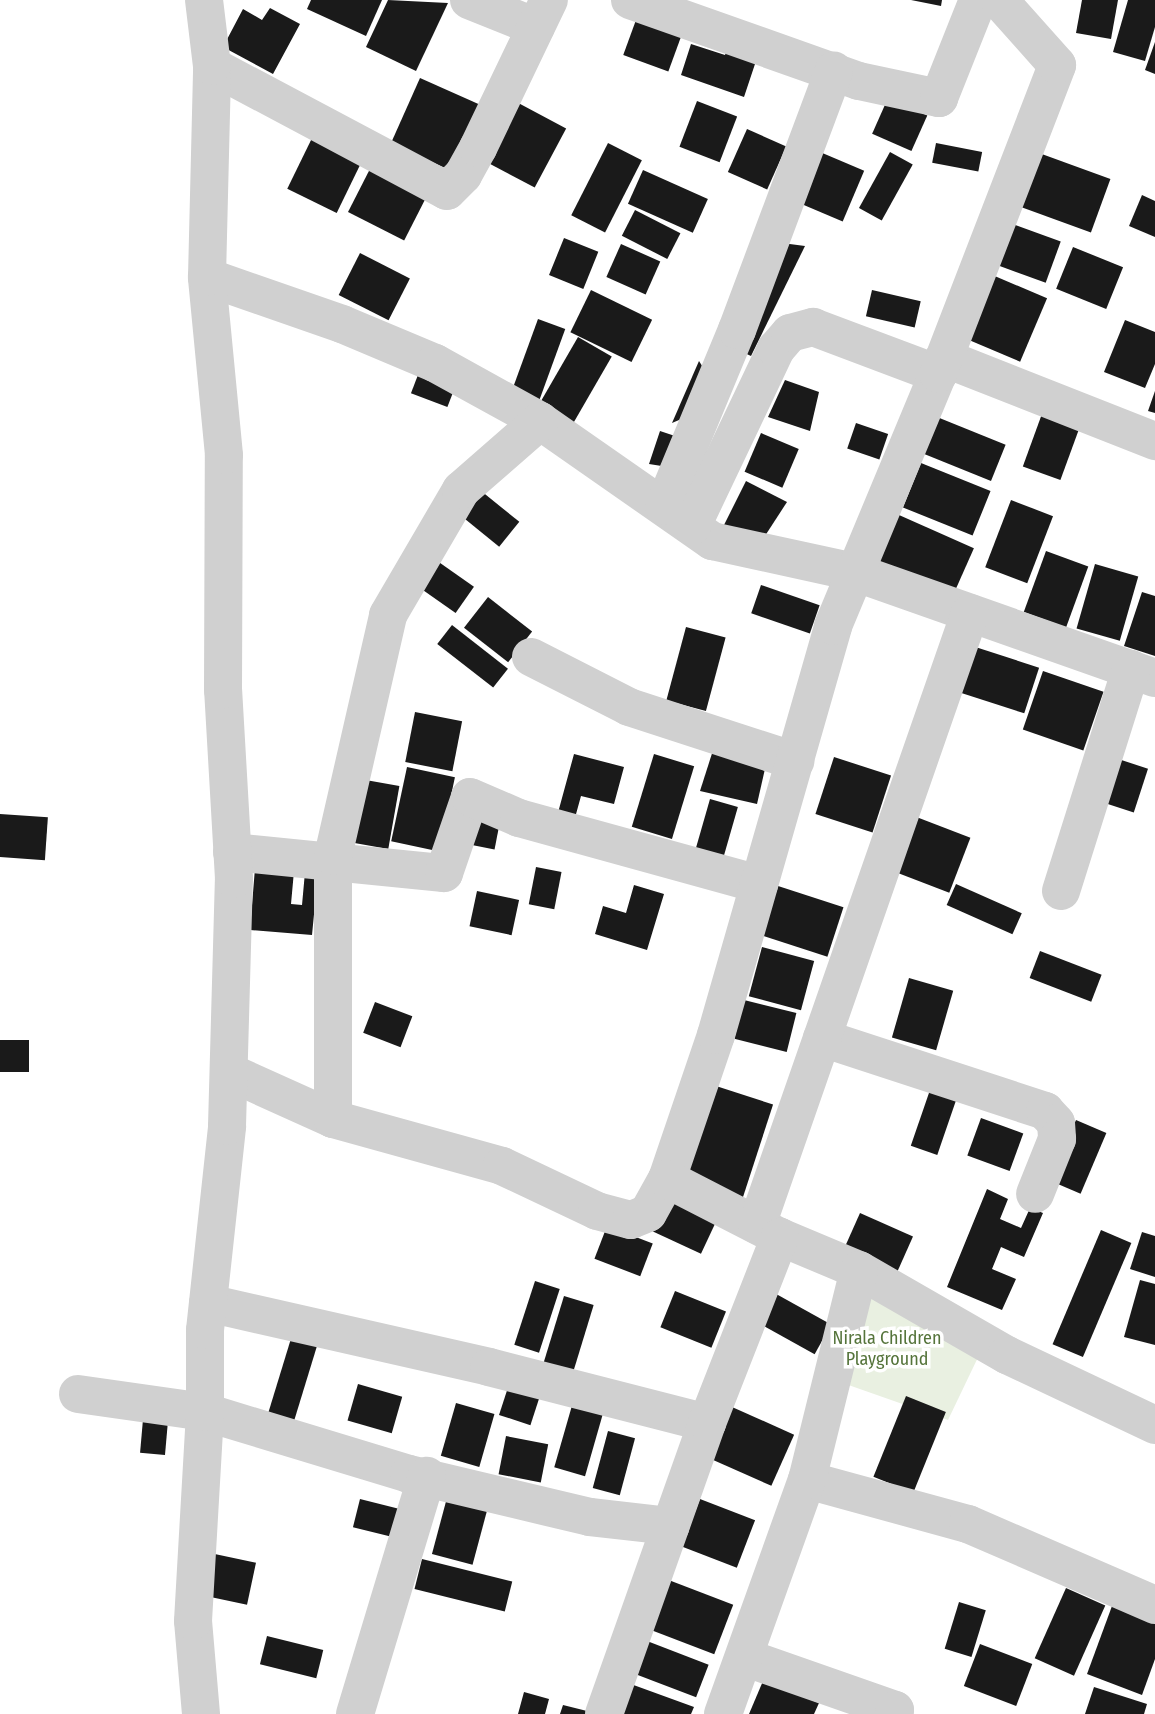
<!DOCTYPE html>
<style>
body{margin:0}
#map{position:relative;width:1155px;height:1714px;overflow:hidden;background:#fff;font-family:"Fira Sans Condensed",sans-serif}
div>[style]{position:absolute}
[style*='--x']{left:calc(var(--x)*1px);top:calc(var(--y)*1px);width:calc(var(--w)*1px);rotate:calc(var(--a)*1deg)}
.green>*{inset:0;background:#e9f0e1}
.building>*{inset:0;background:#1a1a1a;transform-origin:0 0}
.minor>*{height:38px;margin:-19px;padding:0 19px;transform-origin:19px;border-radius:19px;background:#d0d0d0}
span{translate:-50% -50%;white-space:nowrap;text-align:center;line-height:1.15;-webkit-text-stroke:7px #fff;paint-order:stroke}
.park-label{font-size:18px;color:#55743b}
</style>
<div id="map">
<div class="green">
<i style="clip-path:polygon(863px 1283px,982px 1349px,948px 1420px,820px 1375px)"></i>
</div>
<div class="building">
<i style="clip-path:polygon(311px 0,382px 0,366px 36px,307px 9px)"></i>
<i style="clip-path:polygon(388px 0,448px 3px,416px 71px,366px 47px)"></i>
<i style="clip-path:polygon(911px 0,942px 0,941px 6px)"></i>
<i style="clip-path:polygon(1082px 0,1118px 0,1111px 39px,1076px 33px)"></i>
<i style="clip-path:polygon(1128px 0,1155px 0,1155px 27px,1145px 61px,1113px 52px)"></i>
<i style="clip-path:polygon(270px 8px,300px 24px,273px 74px,223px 47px,243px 9px,262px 20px)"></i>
<i style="left:640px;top:9px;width:48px;height:49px;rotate:20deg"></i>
<i style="clip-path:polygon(730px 42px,759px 52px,744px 97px,681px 75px,691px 44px,725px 55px)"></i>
<i style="clip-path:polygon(1155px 42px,1155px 74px,1145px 70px)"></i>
<i style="left:420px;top:78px;width:67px;height:72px;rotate:24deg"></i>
<i style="left:507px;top:97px;width:67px;height:67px;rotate:28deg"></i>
<i style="left:888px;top:98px;width:43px;height:39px;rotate:24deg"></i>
<i style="left:697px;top:101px;width:43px;height:49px;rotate:21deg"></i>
<i style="left:747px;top:129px;width:43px;height:47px;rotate:24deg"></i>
<i style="left:314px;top:134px;width:55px;height:61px;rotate:26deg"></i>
<i style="left:608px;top:143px;width:38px;height:81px;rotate:27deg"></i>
<i style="left:936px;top:143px;width:47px;height:20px;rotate:11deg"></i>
<i style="left:820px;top:152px;width:48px;height:55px;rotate:23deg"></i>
<i style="left:890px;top:152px;width:26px;height:64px;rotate:29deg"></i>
<i style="left:1039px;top:153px;width:76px;height:57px;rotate:20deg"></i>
<i style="left:373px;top:163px;width:63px;height:55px;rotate:27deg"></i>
<i style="left:643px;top:170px;width:71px;height:37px;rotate:24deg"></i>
<i style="clip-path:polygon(1142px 195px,1155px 201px,1155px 237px,1129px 226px)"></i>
<i style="left:635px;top:210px;width:51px;height:29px;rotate:27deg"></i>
<i style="left:1010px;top:223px;width:54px;height:44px;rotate:20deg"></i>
<i style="left:564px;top:238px;width:37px;height:40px;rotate:22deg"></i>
<i style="clip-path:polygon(782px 243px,805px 246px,751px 356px,740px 351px)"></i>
<i style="left:621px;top:244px;width:43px;height:36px;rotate:24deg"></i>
<i style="left:1073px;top:247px;width:54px;height:45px;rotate:22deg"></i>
<i style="left:360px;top:253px;width:56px;height:47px;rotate:27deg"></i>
<i style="left:990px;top:274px;width:62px;height:69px;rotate:23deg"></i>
<i style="left:591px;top:290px;width:68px;height:47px;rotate:26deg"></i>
<i style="left:872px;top:290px;width:50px;height:27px;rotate:13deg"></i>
<i style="left:538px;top:319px;width:29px;height:79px;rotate:20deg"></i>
<i style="clip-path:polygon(1125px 320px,1155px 332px,1155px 364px,1145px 388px,1104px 372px)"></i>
<i style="left:578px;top:337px;width:39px;height:78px;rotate:30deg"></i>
<i style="clip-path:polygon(699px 361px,709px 377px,686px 417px,672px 423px)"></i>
<i style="left:421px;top:367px;width:39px;height:28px;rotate:21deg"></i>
<i style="clip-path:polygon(785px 380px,819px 392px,810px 431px,768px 417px)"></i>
<i style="clip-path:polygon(1155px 391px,1155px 413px,1148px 411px)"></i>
<i style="left:1043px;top:411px;width:40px;height:59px;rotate:20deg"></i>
<i style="left:937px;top:417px;width:74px;height:39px;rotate:22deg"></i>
<i style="left:856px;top:423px;width:34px;height:27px;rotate:19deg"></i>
<i style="clip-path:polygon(660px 431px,681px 438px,668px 467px,649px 464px)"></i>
<i style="left:761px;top:433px;width:41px;height:42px;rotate:23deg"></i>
<i style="left:921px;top:463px;width:75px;height:48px;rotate:22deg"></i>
<i style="clip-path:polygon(746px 481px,787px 502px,759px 545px,719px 535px)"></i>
<i style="left:475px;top:486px;width:57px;height:32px;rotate:39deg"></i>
<i style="left:1011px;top:500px;width:45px;height:72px;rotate:21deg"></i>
<i style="left:899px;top:515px;width:82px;height:51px;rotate:24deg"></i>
<i style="left:1046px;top:551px;width:45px;height:65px;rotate:20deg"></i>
<i style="left:433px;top:558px;width:50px;height:32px;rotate:35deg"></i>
<i style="left:1095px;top:564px;width:45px;height:67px;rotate:16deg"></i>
<i style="left:761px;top:585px;width:62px;height:30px;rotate:19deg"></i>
<i style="clip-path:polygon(1142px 592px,1155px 596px,1155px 656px,1124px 646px)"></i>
<i style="left:488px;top:597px;width:56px;height:39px;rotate:38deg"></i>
<i style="left:452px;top:625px;width:71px;height:24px;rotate:38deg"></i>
<i style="left:686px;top:627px;width:41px;height:76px;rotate:15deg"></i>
<i style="left:963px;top:643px;width:80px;height:48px;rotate:18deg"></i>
<i style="left:1043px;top:671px;width:64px;height:62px;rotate:19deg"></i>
<i style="left:415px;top:712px;width:48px;height:51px;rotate:11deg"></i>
<i style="clip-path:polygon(715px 744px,767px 760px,757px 804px,700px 791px)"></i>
<i style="clip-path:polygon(574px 754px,624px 767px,614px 804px,581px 796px,573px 825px,556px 820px)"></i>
<i style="left:654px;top:754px;width:42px;height:76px;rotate:17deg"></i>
<i style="left:1109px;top:756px;width:41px;height:46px;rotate:18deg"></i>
<i style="left:834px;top:757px;width:60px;height:60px;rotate:18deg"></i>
<i style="left:407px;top:767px;width:49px;height:76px;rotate:12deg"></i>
<i style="left:360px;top:779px;width:40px;height:64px;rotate:10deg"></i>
<i style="left:710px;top:799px;width:29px;height:52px;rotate:16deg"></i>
<i style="left:470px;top:808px;width:32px;height:36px;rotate:11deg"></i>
<i style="left:906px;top:813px;width:69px;height:59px;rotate:21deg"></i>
<i style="left:0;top:814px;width:48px;height:43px;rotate:4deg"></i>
<i style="left:536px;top:867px;width:26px;height:38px;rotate:11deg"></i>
<i style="clip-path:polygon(255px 868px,294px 871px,291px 904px,302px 905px,305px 872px,318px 873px,312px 935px,250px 930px)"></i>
<i style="left:956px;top:884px;width:72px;height:23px;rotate:24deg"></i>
<i style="clip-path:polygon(634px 885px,664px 894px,647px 950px,595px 934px,603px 906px,626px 913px)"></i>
<i style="left:775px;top:885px;width:72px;height:52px;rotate:18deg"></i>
<i style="left:477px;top:891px;width:43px;height:36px;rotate:12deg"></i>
<i style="left:762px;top:947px;width:54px;height:51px;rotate:15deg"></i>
<i style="left:1040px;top:951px;width:66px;height:29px;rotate:21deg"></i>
<i style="left:909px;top:978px;width:46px;height:62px;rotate:16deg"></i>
<i style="left:744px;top:1000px;width:54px;height:40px;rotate:14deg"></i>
<i style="left:375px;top:1002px;width:40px;height:33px;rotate:21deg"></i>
<i style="left:0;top:1040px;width:29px;height:32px"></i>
<i style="left:716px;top:1086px;width:60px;height:98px;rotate:18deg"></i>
<i style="left:930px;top:1090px;width:28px;height:59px;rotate:19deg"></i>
<i style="left:981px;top:1118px;width:45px;height:40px;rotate:20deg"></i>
<i style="left:1076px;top:1120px;width:33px;height:66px;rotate:23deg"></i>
<i style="clip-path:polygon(987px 1189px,1008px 1199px,1000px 1219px,1021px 1228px,1030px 1208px,1043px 1213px,1024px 1257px,1001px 1247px,992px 1269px,1016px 1279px,1002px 1310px,947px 1287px)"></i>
<i style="left:669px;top:1197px;width:53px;height:38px;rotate:25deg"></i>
<i style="left:860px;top:1213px;width:58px;height:38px;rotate:24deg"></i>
<i style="left:607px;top:1226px;width:49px;height:35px;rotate:21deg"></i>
<i style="left:1101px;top:1230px;width:33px;height:124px;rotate:23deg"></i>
<i style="clip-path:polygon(1142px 1232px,1155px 1236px,1155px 1277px,1130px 1269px)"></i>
<i style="clip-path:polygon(1140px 1280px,1155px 1284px,1155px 1345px,1124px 1337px)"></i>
<i style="left:535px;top:1281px;width:26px;height:67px;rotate:18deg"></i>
<i style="left:769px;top:1290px;width:71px;height:34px;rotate:29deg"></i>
<i style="left:675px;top:1291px;width:55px;height:39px;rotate:22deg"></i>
<i style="left:564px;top:1296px;width:31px;height:70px;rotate:17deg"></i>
<i style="left:293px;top:1332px;width:27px;height:84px;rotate:17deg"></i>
<i style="left:512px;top:1375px;width:33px;height:42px;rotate:18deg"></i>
<i style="left:358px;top:1384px;width:46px;height:38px;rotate:16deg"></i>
<i style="left:906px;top:1396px;width:43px;height:87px;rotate:22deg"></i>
<i style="left:573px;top:1402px;width:32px;height:68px;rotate:16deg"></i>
<i style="left:456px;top:1403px;width:40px;height:55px;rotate:16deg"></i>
<i style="left:732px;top:1407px;width:68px;height:56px;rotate:24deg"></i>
<i style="left:144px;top:1408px;width:25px;height:45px;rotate:5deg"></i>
<i style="left:608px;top:1431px;width:28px;height:59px;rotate:15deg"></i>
<i style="left:506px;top:1436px;width:43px;height:39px;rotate:11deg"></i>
<i style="left:448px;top:1494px;width:42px;height:62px;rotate:15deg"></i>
<i style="left:360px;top:1499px;width:45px;height:29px;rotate:14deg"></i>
<i style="left:700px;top:1499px;width:59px;height:51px;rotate:21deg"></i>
<i style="left:210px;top:1553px;width:47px;height:43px;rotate:12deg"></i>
<i style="left:422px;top:1559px;width:93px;height:31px;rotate:14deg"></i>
<i style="left:666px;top:1579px;width:72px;height:53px;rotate:21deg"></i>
<i style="left:1066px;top:1588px;width:43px;height:77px;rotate:24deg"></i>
<i style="left:959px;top:1602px;width:28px;height:49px;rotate:17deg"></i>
<i style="clip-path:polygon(1112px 1606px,1155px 1621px,1155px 1659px,1142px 1695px,1087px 1674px)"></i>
<i style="left:267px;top:1636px;width:58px;height:29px;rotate:14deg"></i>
<i style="left:647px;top:1641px;width:66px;height:35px;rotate:21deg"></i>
<i style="left:980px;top:1644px;width:56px;height:45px;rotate:21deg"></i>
<i style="clip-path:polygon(763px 1681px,819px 1703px,814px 1714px,749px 1714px)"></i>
<i style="clip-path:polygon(628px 1683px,694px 1707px,691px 1714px,622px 1714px)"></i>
<i style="clip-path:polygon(1094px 1687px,1147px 1704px,1144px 1714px,1085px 1714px)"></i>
<i style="clip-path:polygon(524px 1692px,549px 1699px,545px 1714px,518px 1714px)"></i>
<i style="clip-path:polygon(563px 1705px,587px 1711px,586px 1714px,560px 1714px)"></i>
</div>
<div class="minor">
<i style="--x:469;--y:0;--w:72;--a:21.9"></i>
<i style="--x:630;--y:0;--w:243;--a:19.5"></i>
<i style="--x:859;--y:81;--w:82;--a:12"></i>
<i style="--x:939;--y:98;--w:105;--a:-68.3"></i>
<i style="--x:212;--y:66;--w:266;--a:28"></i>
<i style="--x:447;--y:191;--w:23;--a:-45"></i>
<i style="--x:463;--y:175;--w:31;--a:-61"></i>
<i style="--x:478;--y:148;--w:164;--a:-64.4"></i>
<i style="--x:207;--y:277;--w:143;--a:19.2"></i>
<i style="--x:342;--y:324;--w:101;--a:22.8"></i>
<i style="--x:435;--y:363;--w:120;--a:28.9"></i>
<i style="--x:540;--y:421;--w:210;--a:34.9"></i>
<i style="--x:712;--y:541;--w:145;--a:12.3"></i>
<i style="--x:854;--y:572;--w:319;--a:19.4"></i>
<i style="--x:944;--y:358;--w:227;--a:21.5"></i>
<i style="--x:664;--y:506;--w:191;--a:-67.5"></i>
<i style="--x:737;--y:330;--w:277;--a:-69.5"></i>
<i style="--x:692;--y:526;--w:196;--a:-64.6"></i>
<i style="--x:776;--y:349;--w:21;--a:-49"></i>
<i style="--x:790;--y:333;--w:24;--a:-15"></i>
<i style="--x:813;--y:327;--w:134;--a:20.6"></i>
<i style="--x:531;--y:657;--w:110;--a:27"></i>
<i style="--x:629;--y:707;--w:175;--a:18"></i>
<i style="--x:232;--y:852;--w:213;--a:5.7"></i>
<i style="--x:444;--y:873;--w:80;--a:-71.1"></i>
<i style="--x:470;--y:797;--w:53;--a:23.2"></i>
<i style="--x:519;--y:818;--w:249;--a:15.4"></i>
<i style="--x:1061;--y:891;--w:233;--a:-72.5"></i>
<i style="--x:822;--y:1038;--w:235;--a:18.1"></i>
<i style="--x:1045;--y:1111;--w:16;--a:47"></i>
<i style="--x:1056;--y:1123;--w:16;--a:86"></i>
<i style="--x:1057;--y:1139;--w:59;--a:111.8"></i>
<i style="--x:229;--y:1072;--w:114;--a:24.3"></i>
<i style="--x:333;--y:1119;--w:175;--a:15.5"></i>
<i style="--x:502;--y:1166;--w:105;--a:25.3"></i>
<i style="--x:597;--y:1211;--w:35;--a:15"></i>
<i style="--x:631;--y:1220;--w:18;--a:-22"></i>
<i style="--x:648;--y:1213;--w:39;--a:-61"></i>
<i style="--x:667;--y:1179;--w:152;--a:-71.2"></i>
<i style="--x:716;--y:1035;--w:425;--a:-74"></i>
<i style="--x:833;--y:626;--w:273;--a:-67.4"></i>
<i style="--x:938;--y:374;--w:331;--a:-68.9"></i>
<i style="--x:1057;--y:65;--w:87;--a:-131.7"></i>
<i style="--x:333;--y:1119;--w:263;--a:-90"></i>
<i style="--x:333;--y:856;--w:247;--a:-77.1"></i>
<i style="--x:388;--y:615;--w:145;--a:-59.7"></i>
<i style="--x:461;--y:490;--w:105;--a:-41.1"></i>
<i style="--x:667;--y:1179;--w:127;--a:27.2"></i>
<i style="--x:780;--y:1237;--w:86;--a:22.7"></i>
<i style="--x:859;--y:1270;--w:171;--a:29.9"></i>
<i style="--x:1007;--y:1355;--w:164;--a:25.3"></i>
<i style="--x:757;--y:1225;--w:648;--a:-70.81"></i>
<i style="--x:208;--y:1303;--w:288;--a:12.8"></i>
<i style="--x:489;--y:1367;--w:225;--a:14.4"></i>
<i style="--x:78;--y:1394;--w:128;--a:8.1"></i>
<i style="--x:205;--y:1412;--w:213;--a:16.9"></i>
<i style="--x:409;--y:1474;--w:186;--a:13.4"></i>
<i style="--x:590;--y:1517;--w:81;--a:6.4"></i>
<i style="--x:807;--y:1480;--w:167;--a:15.3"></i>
<i style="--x:968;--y:1524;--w:204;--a:23.4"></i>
<i style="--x:744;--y:1657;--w:160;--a:19.3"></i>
<i style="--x:895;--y:1710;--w:4;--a:104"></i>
<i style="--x:201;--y:1714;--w:93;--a:-94.9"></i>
<i style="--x:193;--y:1621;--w:209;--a:-86.7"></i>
<i style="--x:205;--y:1412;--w:82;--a:-90"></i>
<i style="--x:205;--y:1330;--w:205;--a:-83.8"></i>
<i style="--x:227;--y:1126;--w:247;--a:-88.4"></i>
<i style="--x:234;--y:879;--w:189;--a:-93.3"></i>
<i style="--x:223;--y:690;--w:235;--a:-89.8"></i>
<i style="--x:224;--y:455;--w:179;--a:-95.5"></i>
<i style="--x:207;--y:277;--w:211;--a:-88.6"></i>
<i style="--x:212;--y:66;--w:66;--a:-96.9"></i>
<i style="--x:355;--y:1714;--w:249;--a:-73.2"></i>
<i style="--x:604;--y:1714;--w:309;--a:-70.5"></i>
<i style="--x:707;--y:1423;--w:200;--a:-68.6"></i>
<i style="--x:723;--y:1714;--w:249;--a:-70.3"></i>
<i style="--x:807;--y:1480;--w:216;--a:-76.1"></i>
</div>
<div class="park-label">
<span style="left:887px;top:1349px">Nirala Children<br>Playground</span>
</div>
</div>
